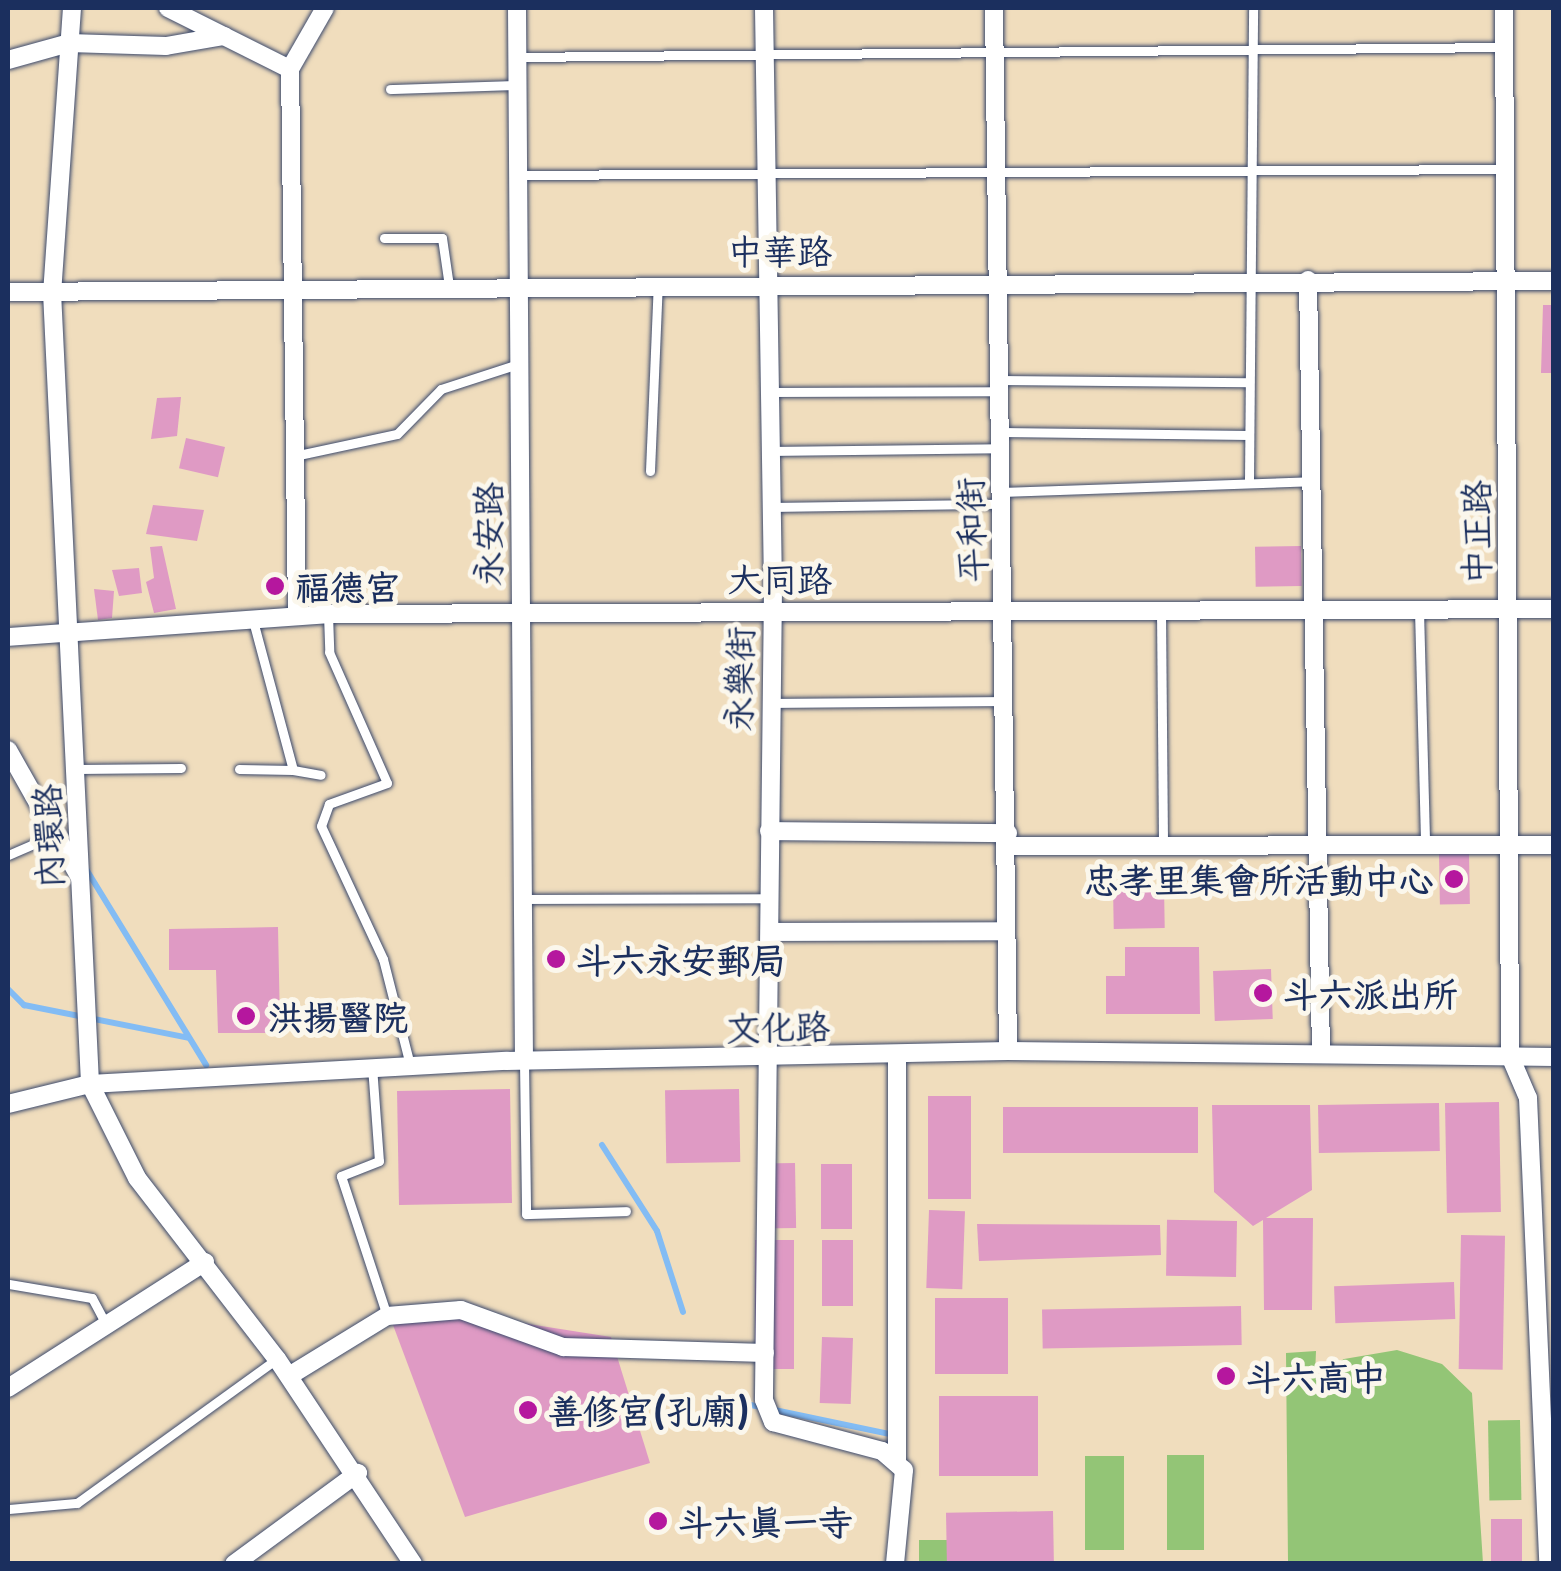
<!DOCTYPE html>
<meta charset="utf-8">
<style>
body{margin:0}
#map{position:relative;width:1561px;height:1571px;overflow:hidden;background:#f0ddbd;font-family:"Playpen Sans","LXGW WenKai TC",sans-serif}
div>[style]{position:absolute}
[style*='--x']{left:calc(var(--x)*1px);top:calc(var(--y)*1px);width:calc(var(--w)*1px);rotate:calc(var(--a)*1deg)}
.green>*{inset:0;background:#93c576;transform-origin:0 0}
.stream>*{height:6px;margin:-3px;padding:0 3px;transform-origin:3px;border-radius:3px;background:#83bcf4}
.building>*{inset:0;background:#df9ac4;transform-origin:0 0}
.roads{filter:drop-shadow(0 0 2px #3b496c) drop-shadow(0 0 2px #3b496c)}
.service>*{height:9px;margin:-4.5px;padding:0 4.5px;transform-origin:4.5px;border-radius:4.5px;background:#fff}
.minor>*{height:18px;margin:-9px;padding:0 9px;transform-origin:9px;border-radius:9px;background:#fff}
.dots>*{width:28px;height:28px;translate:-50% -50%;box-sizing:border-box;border:5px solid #fbf7ec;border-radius:50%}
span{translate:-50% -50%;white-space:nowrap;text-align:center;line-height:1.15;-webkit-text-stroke:10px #fbf7ec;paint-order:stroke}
.street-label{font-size:35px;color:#1b2f5e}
.poi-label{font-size:35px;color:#1b2f5e;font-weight:700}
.left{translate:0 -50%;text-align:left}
.right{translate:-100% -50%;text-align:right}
.frame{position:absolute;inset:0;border:10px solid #1b2f5e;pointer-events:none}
</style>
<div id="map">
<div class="green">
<i style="clip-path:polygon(1397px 1350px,1442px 1364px,1472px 1393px,1483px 1563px,1288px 1563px,1286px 1353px,1316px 1351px,1315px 1376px,1344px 1359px)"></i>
<i style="left:1520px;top:1420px;width:80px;height:32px;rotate:89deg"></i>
<i style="left:1167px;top:1455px;width:37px;height:95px"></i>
<i style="left:1124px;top:1456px;width:94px;height:39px;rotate:90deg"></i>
<i style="left:919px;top:1540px;width:38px;height:23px"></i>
</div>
<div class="stream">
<i style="--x:86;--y:869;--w:230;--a:58.5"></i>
<i style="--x:8;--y:989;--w:23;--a:45"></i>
<i style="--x:24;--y:1005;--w:168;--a:11.3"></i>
<i style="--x:602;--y:1145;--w:102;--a:57.4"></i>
<i style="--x:657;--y:1231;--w:85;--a:72.2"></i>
<i style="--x:746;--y:1404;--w:146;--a:11.8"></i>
</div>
<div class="building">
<i style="clip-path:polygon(1543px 305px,1554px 305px,1554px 373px,1541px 373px)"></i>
<i style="clip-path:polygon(181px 397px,177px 436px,151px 439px,157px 398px)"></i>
<i style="left:186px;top:438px;width:40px;height:31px;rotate:13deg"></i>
<i style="clip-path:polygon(153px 505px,204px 510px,197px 541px,146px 534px)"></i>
<i style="clip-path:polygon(162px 546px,176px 609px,154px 613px,146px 582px,154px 578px,150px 547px)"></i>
<i style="left:1301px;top:546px;width:40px;height:46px;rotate:89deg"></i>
<i style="clip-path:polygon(139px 568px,142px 593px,119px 596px,112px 570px)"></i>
<i style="clip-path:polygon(94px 589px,114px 591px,112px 618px,98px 620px)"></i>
<i style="left:1469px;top:853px;width:51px;height:30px;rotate:89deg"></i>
<i style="left:1164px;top:886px;width:42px;height:51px;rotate:89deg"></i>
<i style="clip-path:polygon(278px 927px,280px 1024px,273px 1033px,218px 1033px,216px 970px,169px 970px,169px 929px)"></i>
<i style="clip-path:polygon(1125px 947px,1199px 947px,1200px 1014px,1106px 1014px,1106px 976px,1125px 976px)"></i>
<i style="left:1271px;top:969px;width:50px;height:58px;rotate:88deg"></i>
<i style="left:510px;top:1089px;width:114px;height:113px;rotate:89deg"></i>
<i style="left:739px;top:1089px;width:73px;height:74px;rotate:89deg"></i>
<i style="left:928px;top:1096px;width:43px;height:103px"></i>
<i style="left:1499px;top:1102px;width:110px;height:54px;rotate:89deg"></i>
<i style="left:1439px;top:1103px;width:48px;height:121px;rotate:89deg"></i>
<i style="clip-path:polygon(1212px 1105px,1310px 1105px,1312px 1190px,1266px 1218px,1313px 1218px,1312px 1310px,1264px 1310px,1263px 1220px,1253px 1226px,1214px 1192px)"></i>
<i style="left:1003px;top:1107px;width:195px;height:46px"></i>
<i style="left:795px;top:1163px;width:65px;height:37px;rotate:89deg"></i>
<i style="left:821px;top:1164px;width:31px;height:65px"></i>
<i style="left:929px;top:1210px;width:36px;height:78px;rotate:2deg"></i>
<i style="left:1237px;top:1221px;width:56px;height:70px;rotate:91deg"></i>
<i style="clip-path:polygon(977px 1224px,1160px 1225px,1161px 1255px,979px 1261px)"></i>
<i style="left:1461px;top:1235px;width:44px;height:134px;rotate:1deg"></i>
<i style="left:755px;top:1240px;width:39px;height:129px"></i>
<i style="left:822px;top:1240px;width:31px;height:66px"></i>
<i style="left:1454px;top:1282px;width:37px;height:120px;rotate:88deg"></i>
<i style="left:1008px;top:1298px;width:76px;height:73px;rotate:90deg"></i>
<i style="left:1241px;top:1306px;width:39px;height:199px;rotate:89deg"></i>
<i style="clip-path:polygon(452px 1312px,611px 1337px,650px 1463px,465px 1517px,390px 1317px)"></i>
<i style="left:822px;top:1337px;width:31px;height:66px;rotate:2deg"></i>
<i style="left:1038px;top:1396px;width:80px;height:99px;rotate:90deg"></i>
<i style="left:1053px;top:1511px;width:53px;height:107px;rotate:89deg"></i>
<i style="left:1491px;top:1519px;width:31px;height:45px"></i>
</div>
<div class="roads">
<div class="service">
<i style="--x:517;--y:57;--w:987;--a:-0.58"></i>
<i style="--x:390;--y:89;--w:128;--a:-1.8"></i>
<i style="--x:519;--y:175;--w:987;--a:-0.35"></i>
<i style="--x:384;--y:238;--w:58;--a:0"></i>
<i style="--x:442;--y:238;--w:49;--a:81.7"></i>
<i style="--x:999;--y:380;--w:250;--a:0.5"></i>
<i style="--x:767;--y:392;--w:232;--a:-0.2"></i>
<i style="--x:1001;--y:432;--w:248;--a:0.7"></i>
<i style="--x:768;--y:451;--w:232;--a:-0.7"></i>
<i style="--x:294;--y:456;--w:105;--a:-12.1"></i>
<i style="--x:397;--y:434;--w:63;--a:-45.6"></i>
<i style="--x:441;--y:389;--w:81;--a:-18"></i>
<i style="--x:650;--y:471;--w:187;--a:-87.6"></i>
<i style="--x:1249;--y:480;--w:472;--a:-89.5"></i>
<i style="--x:1001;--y:492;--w:310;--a:-2"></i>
<i style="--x:770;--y:507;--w:229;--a:-0.8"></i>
<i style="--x:1419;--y:610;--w:235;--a:88.5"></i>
<i style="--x:1161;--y:611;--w:234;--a:89.5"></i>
<i style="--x:328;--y:614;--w:38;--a:88"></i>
<i style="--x:329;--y:652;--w:143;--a:66.1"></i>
<i style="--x:387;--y:783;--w:62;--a:160.1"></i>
<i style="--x:329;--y:804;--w:23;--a:110"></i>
<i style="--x:321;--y:826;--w:147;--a:65"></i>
<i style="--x:383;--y:959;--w:109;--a:75.7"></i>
<i style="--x:770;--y:703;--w:234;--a:-0.5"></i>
<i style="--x:77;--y:769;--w:104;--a:-0.6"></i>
<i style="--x:239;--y:769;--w:54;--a:1.1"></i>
<i style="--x:293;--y:770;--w:158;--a:-105"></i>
<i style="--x:293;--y:770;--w:28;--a:10"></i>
<i style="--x:8;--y:855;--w:50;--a:-23.5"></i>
<i style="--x:522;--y:899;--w:246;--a:-0.2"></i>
<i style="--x:524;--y:1062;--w:152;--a:89.2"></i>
<i style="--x:526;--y:1214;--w:100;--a:-1.7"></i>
<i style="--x:372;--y:1066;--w:95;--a:85.8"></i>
<i style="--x:379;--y:1161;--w:41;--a:158.5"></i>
<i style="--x:341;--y:1176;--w:147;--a:71.8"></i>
<i style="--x:9;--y:1284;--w:84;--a:9.6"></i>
<i style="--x:92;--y:1298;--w:32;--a:62"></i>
<i style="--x:8;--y:1509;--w:69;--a:-5"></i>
<i style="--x:77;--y:1503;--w:246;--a:-35.8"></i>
</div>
<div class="minor">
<i style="--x:72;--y:8;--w:285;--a:94"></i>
<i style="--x:52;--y:292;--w:793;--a:87.25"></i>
<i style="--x:90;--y:1084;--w:105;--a:63.4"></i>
<i style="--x:137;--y:1178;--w:229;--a:52.3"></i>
<i style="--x:277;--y:1359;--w:246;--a:56.4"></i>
<i style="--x:168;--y:8;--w:136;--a:26.6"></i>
<i style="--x:517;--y:8;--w:1053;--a:89.62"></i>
<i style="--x:764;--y:8;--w:581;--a:89.11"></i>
<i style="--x:773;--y:589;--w:811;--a:90.64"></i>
<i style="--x:764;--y:1400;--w:24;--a:68"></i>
<i style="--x:773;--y:1422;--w:113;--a:14.9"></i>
<i style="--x:882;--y:1451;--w:29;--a:41"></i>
<i style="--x:904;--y:1470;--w:94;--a:95.5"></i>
<i style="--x:994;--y:8;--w:1043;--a:89.23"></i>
<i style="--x:1504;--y:8;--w:1048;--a:89.67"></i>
<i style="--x:1510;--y:1056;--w:46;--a:66.8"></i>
<i style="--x:1528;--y:1098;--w:466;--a:87.5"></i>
<i style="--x:8;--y:60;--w:63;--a:-15.6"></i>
<i style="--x:69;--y:43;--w:97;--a:1.8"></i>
<i style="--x:166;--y:46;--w:59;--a:-9.8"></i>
<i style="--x:1308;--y:280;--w:773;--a:89.04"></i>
<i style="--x:8;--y:292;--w:1546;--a:-0.41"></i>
<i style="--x:297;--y:615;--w:546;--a:-90.73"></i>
<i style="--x:290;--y:69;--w:70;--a:-60.2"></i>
<i style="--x:8;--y:637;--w:321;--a:-4.1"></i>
<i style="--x:328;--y:614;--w:1226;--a:-0.23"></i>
<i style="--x:8;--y:750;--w:145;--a:60.6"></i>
<i style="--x:769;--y:831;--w:239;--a:0.5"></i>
<i style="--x:1009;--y:846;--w:545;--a:-0.11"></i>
<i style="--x:770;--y:932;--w:235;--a:-0.2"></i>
<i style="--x:8;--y:1104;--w:84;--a:-13.7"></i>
<i style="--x:90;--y:1084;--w:417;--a:-3.2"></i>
<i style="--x:506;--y:1061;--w:502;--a:-1.14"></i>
<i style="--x:1008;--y:1051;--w:546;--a:0.63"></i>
<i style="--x:289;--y:1376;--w:115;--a:-31.5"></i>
<i style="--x:387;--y:1316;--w:74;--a:-4.6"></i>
<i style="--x:461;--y:1310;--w:109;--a:19.9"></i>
<i style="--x:563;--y:1347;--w:202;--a:1.7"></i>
<i style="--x:8;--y:1388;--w:234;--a:-32.6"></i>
<i style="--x:897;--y:1462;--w:407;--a:-90"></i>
<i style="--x:234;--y:1564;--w:154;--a:-36.3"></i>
</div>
</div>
<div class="dots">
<i style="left:275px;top:586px;background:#b5179e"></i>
<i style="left:1454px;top:879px;background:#b5179e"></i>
<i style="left:556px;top:959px;background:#b5179e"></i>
<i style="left:1263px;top:993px;background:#b5179e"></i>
<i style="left:246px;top:1016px;background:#b5179e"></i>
<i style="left:1226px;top:1376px;background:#b5179e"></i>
<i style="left:528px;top:1410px;background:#b5179e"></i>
<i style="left:658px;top:1521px;background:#b5179e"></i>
</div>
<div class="street-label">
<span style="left:780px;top:250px">中華路</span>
<span style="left:970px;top:530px;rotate:-92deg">平和街</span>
<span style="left:1475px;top:532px;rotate:-90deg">中正路</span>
<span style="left:487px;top:534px;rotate:-90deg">永安路</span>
<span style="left:780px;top:578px">大同路</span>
<span style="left:738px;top:679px;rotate:-89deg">永樂街</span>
<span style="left:47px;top:836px;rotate:-92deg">內環路</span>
<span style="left:778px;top:1026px;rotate:-1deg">文化路</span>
</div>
<div class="poi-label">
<span class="left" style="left:295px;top:586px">福德宮</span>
<span class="right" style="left:1434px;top:879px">忠孝里集會所活動中心</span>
<span class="left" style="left:576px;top:959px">斗六永安郵局</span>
<span class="left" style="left:1283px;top:993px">斗六派出所</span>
<span class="left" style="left:268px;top:1016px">洪揚醫院</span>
<span class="left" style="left:1246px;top:1376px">斗六高中</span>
<span class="left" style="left:548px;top:1410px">善修宮(孔廟)</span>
<span class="left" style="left:678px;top:1521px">斗六真一寺</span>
</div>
<div class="frame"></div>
</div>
